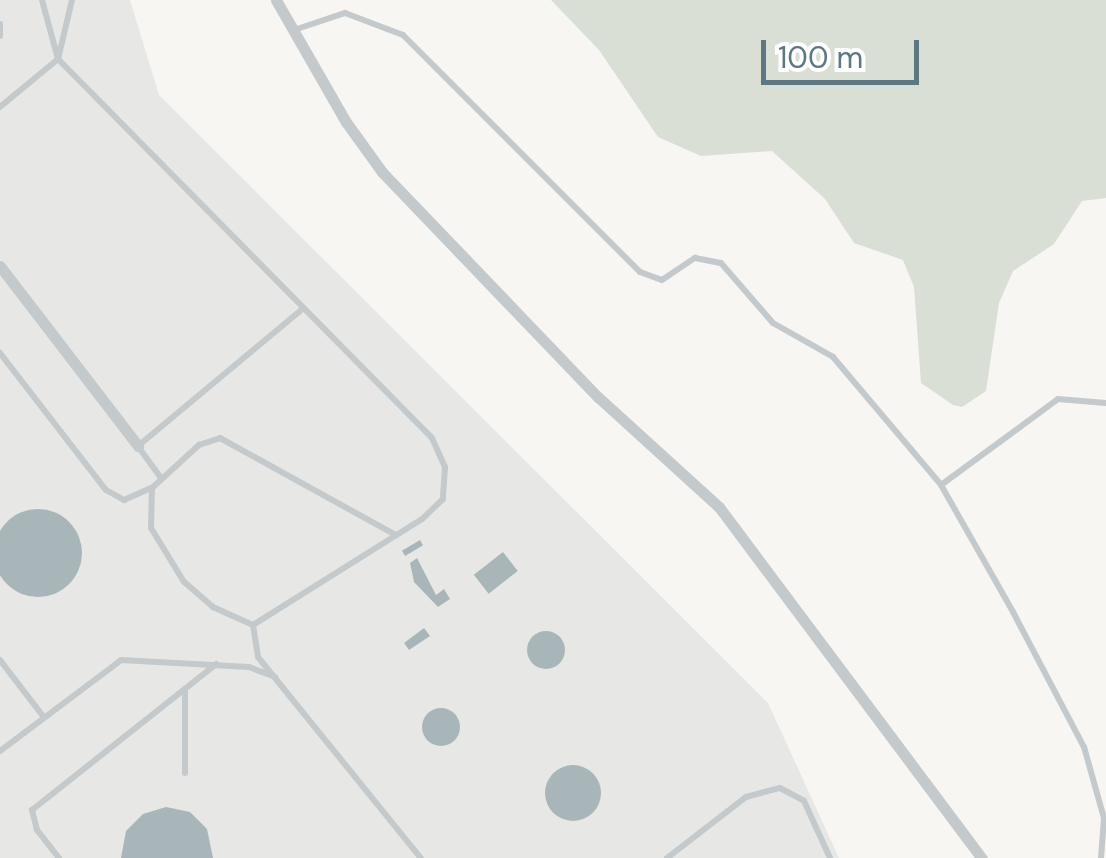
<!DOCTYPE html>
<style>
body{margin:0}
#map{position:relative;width:1106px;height:858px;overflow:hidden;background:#f7f6f3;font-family:"DM Sans",sans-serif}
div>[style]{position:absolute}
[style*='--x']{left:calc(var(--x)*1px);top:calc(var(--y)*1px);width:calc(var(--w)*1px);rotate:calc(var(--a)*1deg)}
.built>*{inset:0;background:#e7e8e6}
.green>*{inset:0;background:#d9dfd4}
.building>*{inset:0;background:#a9b6b9;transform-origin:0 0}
.round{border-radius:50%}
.lane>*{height:6px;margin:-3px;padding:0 3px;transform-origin:3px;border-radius:3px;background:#c4c9cc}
.street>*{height:11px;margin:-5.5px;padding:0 5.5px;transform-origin:5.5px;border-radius:5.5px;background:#c4c9cc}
span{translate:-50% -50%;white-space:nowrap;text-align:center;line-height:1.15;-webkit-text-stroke:10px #fff;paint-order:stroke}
.scale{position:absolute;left:761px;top:40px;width:158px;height:45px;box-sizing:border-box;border:5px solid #5e7881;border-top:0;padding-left:12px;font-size:30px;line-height:35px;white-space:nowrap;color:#5e7881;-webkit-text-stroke:8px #fff;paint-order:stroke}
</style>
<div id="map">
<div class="built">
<i style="clip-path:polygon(0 0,130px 0,159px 95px,768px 703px,839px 858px,0 858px)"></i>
</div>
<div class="green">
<i style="clip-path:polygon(551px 0,1106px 0,1106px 198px,1082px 201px,1054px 244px,1013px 271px,999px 303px,986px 391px,962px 407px,953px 405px,921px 383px,914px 287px,903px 260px,854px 243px,825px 199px,772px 151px,701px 156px,658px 137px,599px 50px)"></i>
</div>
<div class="building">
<i class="round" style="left:-6px;top:509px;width:88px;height:88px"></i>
<i style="left:420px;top:540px;width:6px;height:21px;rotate:59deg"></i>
<i style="left:503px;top:552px;width:24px;height:37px;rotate:52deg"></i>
<i style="clip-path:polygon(417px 558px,436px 595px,444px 589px,450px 599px,438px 607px,414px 582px,410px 563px)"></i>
<i style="clip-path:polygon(424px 628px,430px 636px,409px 650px,404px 643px)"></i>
<i class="round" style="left:527px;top:631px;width:38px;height:38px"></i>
<i class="round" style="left:422px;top:708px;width:38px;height:38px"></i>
<i class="round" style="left:545px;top:765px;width:56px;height:56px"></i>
<i style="clip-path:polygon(166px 807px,190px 812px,207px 829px,213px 858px,121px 858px,126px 831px,143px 814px)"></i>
</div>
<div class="lane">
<i style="--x:72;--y:0;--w:61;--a:103.3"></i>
<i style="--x:58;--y:59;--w:532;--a:45.38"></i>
<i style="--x:432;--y:438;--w:32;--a:66"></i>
<i style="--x:445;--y:467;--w:32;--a:94"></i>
<i style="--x:443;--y:499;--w:29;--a:136"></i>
<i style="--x:422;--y:519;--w:199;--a:147.9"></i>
<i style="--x:253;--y:625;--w:44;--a:-155.8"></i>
<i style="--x:213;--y:607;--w:38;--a:-139"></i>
<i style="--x:184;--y:582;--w:63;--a:-121.4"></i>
<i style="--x:151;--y:528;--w:40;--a:-88.6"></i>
<i style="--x:152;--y:488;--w:64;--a:-42.5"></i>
<i style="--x:199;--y:445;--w:22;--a:-18"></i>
<i style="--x:220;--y:438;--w:201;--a:28.9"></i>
<i style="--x:0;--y:24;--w:12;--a:90"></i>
<i style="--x:294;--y:30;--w:54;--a:-18.4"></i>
<i style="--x:345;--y:13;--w:62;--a:20.8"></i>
<i style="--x:403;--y:35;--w:335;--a:45"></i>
<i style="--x:640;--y:272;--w:23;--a:20"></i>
<i style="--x:662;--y:280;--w:40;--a:-34"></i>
<i style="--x:695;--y:258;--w:26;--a:11"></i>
<i style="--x:721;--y:263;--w:79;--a:49.1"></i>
<i style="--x:773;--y:323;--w:69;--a:29.5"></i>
<i style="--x:833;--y:357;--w:167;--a:49.8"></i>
<i style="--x:941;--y:485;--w:146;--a:60.4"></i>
<i style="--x:1013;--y:612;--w:153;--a:62.3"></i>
<i style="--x:1084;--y:747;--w:74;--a:74.3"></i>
<i style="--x:1104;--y:818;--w:40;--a:94.3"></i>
<i style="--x:0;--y:107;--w:75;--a:-39.6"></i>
<i style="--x:58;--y:59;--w:61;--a:-105.2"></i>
<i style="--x:0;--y:353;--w:173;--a:52.3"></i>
<i style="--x:106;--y:490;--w:21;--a:29"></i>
<i style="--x:124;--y:500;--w:30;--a:-24"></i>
<i style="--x:161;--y:478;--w:39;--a:-126"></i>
<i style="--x:138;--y:446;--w:212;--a:-39.8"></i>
<i style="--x:941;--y:485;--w:145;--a:-36.3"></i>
<i style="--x:1058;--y:399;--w:48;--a:4.8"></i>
<i style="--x:253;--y:625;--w:32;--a:81"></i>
<i style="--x:258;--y:657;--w:259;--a:51"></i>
<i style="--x:0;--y:660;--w:71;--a:52.5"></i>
<i style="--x:185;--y:689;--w:84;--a:90"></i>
<i style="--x:0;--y:751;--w:151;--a:-36.9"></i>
<i style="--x:121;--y:660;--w:128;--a:3.1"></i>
<i style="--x:249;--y:667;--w:28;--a:21"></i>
<i style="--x:59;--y:858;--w:36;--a:-128"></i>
<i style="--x:37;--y:830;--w:21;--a:-104"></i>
<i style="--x:32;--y:810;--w:235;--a:-38.4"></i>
<i style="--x:667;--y:858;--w:100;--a:-37.7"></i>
<i style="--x:746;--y:797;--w:35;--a:-15"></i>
<i style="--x:780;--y:788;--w:27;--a:28"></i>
<i style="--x:804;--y:801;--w:63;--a:65.5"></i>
</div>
<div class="street">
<i style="--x:276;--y:0;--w:141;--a:60.2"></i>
<i style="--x:346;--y:122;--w:62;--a:54.2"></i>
<i style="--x:382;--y:172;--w:312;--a:46.2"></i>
<i style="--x:598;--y:397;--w:164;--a:42.3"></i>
<i style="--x:719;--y:507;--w:439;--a:53.2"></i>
<i style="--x:0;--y:266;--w:227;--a:52.5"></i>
</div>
<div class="scale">100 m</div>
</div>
